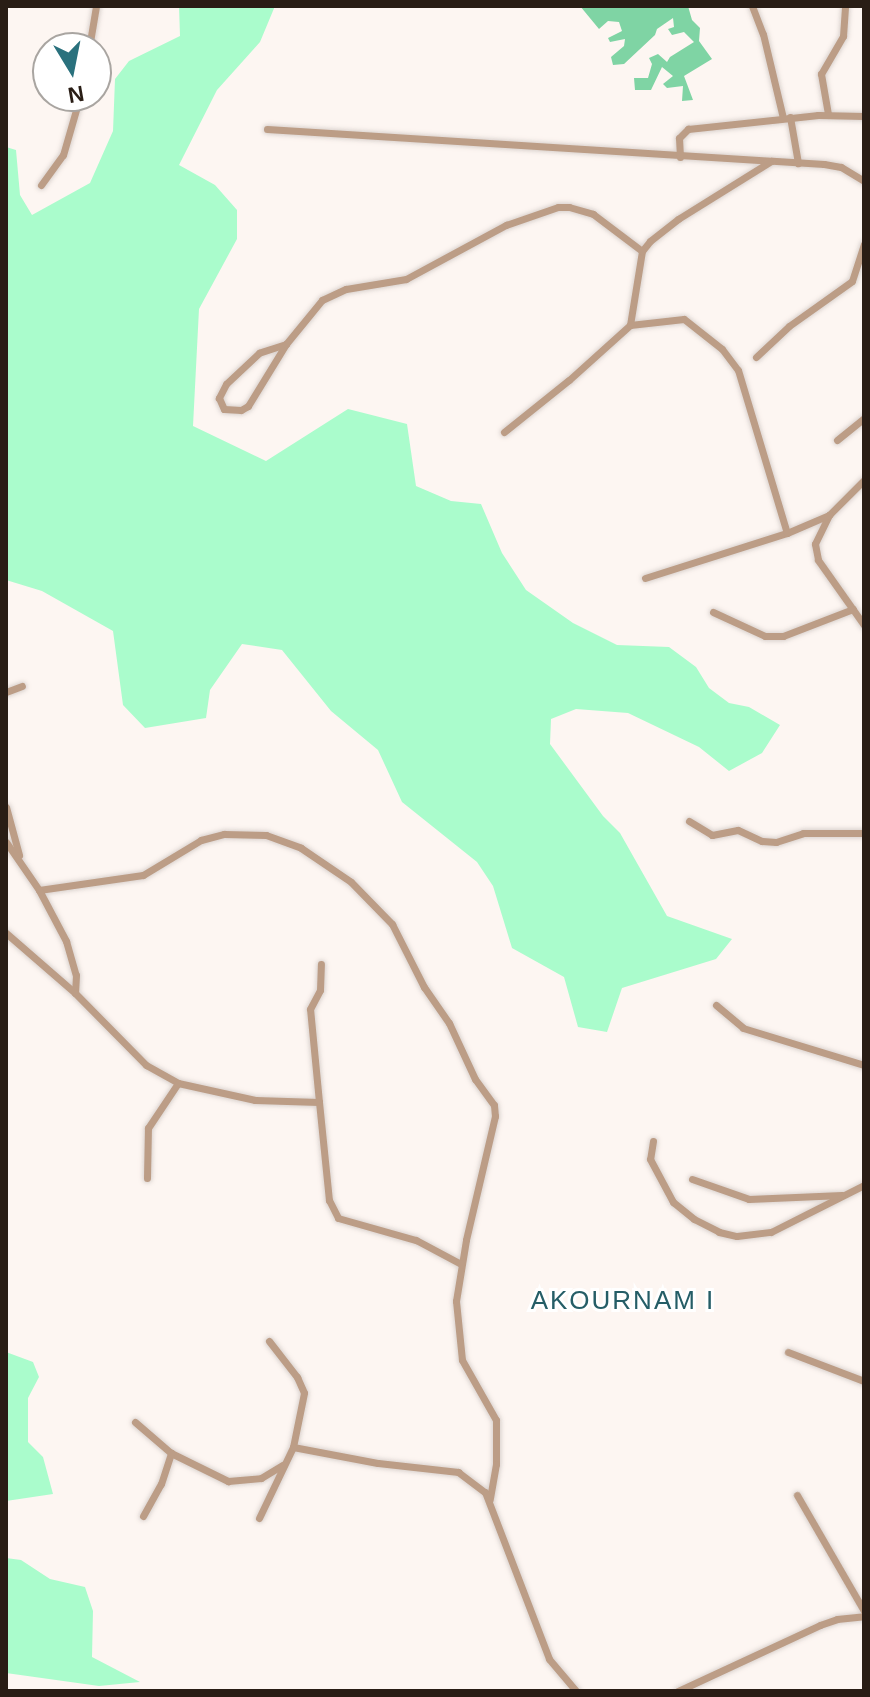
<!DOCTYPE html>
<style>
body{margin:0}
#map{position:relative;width:870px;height:1697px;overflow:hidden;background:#fdf6f2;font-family:Helvetica,sans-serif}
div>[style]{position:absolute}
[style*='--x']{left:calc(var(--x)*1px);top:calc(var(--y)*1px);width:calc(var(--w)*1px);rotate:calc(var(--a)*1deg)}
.green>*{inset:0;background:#aafccc}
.forest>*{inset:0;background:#7fd4a4}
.roads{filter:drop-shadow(0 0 2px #dbd3cf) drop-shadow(0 0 2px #dbd3cf)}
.street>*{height:7px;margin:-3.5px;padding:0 3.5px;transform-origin:3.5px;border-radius:3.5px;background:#bc9d86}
span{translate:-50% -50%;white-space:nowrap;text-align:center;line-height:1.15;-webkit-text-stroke:6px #fff;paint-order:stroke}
.quarter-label{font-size:26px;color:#255d66;letter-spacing:2px}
.frame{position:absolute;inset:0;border:8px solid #291d15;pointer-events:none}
.north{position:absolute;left:32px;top:32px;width:80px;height:80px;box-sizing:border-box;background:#fff;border:2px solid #a9a5a1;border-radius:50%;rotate:170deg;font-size:22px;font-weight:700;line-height:32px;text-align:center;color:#291d15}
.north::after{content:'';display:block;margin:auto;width:28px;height:36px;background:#2a717d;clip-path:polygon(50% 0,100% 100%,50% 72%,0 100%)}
</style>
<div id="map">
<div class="green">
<i style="clip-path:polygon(179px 6px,275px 6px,260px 42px,217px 90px,179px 165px,215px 185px,237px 210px,237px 239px,199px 309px,193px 426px,266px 461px,348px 409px,407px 424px,416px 486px,451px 501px,481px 504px,502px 553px,526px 590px,573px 623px,617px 645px,669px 647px,696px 667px,709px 688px,729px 703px,749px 707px,780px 725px,762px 753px,729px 771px,699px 747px,628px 713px,576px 709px,551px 719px,550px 744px,603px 816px,620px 833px,667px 916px,732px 939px,716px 959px,622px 988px,607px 1032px,578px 1027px,564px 977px,512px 948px,493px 886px,477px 862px,402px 802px,378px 750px,331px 711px,282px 650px,242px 644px,210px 690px,206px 718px,145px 728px,123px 705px,113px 631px,42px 591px,6px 580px,6px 147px,16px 150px,20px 195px,32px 215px,90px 183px,113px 131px,115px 79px,129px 61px,180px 36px)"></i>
<i style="clip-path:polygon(6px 1352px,33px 1362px,39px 1377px,28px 1398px,28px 1442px,43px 1457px,53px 1494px,6px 1501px)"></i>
<i style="clip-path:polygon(6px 1558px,21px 1560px,50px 1579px,85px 1587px,93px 1611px,92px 1657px,140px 1682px,99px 1686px,6px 1673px)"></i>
</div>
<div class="forest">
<i style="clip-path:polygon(580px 6px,688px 6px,692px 20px,700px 28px,699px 41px,712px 59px,684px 76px,693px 100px,682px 101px,683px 86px,667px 88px,663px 84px,673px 76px,662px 67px,651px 90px,635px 90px,634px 78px,648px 78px,652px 64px,649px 58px,658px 54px,667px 62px,670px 57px,694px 42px,684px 32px,672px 35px,668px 29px,674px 27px,673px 18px,657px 29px,655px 35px,624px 64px,613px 65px,611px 57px,624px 46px,625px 39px,610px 42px,608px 38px,622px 31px,619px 22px,608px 21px,599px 29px)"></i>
</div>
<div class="roads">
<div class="street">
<i style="--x:752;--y:6;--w:30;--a:69"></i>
<i style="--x:763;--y:34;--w:86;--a:76.6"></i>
<i style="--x:89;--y:48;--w:43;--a:-80.5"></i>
<i style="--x:828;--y:114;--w:41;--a:-99.9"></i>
<i style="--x:821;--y:74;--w:44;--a:-59.9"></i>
<i style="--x:843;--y:36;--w:30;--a:-86"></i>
<i style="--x:790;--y:117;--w:47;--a:80.1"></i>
<i style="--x:267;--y:129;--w:558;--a:3.6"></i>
<i style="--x:824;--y:164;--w:17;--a:10"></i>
<i style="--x:841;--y:167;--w:27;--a:31"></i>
<i style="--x:680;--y:157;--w:19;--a:-93"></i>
<i style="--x:679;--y:138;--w:13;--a:-45"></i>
<i style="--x:688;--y:129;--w:131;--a:-6.1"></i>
<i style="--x:818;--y:115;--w:46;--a:1.2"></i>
<i style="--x:41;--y:185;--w:37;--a:-54"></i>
<i style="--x:63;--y:155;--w:61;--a:-73.9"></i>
<i style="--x:630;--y:325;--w:75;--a:-80.8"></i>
<i style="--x:642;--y:251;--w:13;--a:-51"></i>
<i style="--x:650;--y:241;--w:36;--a:-38"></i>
<i style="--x:678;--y:219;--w:110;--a:-31.9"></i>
<i style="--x:286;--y:344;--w:28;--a:162"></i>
<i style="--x:259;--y:353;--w:45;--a:136.8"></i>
<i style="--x:226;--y:384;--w:16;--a:117"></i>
<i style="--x:219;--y:398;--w:12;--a:66"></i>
<i style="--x:224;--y:409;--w:17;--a:3"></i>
<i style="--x:241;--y:410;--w:8;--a:-30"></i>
<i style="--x:248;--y:406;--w:73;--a:-58.5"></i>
<i style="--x:286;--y:344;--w:57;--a:-50.7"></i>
<i style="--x:322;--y:300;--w:26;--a:-25"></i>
<i style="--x:346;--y:289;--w:61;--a:-9.5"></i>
<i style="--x:406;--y:279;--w:114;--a:-28.4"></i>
<i style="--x:506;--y:225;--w:55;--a:-19.1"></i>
<i style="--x:558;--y:207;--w:11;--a:0"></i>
<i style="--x:569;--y:207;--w:25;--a:16"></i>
<i style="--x:593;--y:214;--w:61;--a:37.1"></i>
<i style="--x:756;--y:357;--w:45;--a:-43.2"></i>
<i style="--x:789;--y:326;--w:77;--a:-35.5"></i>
<i style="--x:852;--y:281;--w:39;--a:-72"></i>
<i style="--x:504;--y:432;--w:83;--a:-38.7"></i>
<i style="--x:569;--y:380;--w:82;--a:-42"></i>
<i style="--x:630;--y:325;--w:54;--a:-6.3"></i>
<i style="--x:684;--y:319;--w:48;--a:38.3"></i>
<i style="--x:722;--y:349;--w:26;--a:53"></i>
<i style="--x:738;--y:370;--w:170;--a:73.3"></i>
<i style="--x:837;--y:440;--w:35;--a:-39"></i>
<i style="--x:864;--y:480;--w:49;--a:135"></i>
<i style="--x:829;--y:515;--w:32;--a:116"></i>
<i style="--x:815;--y:544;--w:16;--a:79"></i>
<i style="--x:818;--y:560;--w:80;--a:54.7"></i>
<i style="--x:645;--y:578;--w:149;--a:-17.6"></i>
<i style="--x:787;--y:533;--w:46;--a:-23.2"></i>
<i style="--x:713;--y:612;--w:57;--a:24.8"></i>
<i style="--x:765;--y:636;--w:18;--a:0"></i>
<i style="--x:783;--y:636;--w:75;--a:-21.1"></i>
<i style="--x:6;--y:692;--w:17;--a:-21"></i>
<i style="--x:6;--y:807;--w:50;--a:74.8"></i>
<i style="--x:689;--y:821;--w:27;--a:31"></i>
<i style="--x:712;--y:835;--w:26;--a:-11"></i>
<i style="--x:738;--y:830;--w:26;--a:25"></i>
<i style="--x:762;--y:841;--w:14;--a:4"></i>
<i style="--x:776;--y:842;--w:28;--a:-18"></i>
<i style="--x:803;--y:833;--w:61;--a:0"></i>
<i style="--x:6;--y:842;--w:58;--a:55.5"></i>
<i style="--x:39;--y:890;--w:105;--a:-8.2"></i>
<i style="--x:143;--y:875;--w:68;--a:-31.1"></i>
<i style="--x:201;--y:840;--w:24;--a:-15"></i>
<i style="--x:224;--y:834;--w:42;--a:1.4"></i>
<i style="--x:266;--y:835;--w:37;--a:20"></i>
<i style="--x:301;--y:848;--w:60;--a:34.2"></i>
<i style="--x:351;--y:882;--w:59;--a:45.7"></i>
<i style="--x:392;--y:924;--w:71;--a:63.1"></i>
<i style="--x:424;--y:987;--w:44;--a:55.2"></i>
<i style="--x:449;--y:1023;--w:62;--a:65.1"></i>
<i style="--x:475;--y:1079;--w:32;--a:54"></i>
<i style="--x:494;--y:1105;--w:11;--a:85"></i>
<i style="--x:495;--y:1116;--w:127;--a:103.2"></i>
<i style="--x:466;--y:1240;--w:62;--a:99.3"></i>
<i style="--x:456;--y:1301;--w:59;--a:84.2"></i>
<i style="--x:462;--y:1360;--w:69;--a:60.5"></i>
<i style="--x:496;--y:1420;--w:44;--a:90"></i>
<i style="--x:496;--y:1464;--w:36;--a:100"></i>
<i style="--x:39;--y:890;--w:58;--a:62.1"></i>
<i style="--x:66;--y:941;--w:35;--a:74"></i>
<i style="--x:76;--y:975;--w:18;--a:93"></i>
<i style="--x:6;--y:933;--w:91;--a:41"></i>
<i style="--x:75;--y:993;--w:101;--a:45.4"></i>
<i style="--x:146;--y:1065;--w:37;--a:29"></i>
<i style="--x:178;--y:1083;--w:79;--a:12.4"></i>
<i style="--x:255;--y:1100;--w:64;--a:1.8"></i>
<i style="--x:319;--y:1102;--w:99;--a:84.2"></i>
<i style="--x:329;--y:1200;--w:20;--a:63"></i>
<i style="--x:338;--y:1218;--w:81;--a:15.8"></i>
<i style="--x:416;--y:1240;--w:51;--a:28.1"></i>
<i style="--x:716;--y:1005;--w:35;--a:40"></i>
<i style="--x:743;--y:1028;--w:127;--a:17"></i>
<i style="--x:319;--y:1102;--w:93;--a:-95.5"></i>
<i style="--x:310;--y:1009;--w:21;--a:-62"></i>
<i style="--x:320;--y:990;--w:26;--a:-88"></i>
<i style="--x:653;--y:1141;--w:18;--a:99"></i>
<i style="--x:650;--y:1159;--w:49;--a:61.9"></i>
<i style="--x:673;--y:1202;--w:27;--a:39"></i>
<i style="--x:694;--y:1219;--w:28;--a:27"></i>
<i style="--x:719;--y:1232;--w:18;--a:13"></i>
<i style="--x:737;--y:1236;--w:34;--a:-7"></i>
<i style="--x:771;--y:1232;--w:104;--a:-26.8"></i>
<i style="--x:147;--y:1178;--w:50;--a:-88.9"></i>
<i style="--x:148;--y:1128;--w:54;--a:-56.3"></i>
<i style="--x:692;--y:1179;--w:60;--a:19.3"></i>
<i style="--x:749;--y:1199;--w:93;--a:-2.5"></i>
<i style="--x:269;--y:1341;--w:46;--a:52.1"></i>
<i style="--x:297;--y:1377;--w:17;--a:66"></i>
<i style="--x:304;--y:1393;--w:55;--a:101.5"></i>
<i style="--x:293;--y:1447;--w:86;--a:10.7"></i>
<i style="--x:378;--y:1463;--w:81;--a:6.4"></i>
<i style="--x:458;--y:1472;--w:34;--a:37"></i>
<i style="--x:485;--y:1492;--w:179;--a:69"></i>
<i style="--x:549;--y:1659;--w:42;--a:49.8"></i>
<i style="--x:788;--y:1352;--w:81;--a:20.9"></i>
<i style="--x:135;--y:1422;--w:48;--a:40.7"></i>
<i style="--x:171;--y:1453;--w:64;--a:26.2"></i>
<i style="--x:228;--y:1481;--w:33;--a:-5"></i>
<i style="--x:261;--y:1478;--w:26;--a:-31"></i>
<i style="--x:797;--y:1495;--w:134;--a:60"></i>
<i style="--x:143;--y:1516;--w:37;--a:-61"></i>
<i style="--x:161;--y:1484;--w:33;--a:-72"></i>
<i style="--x:259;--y:1518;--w:79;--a:-64.4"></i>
<i style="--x:678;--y:1691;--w:157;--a:-24.9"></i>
<i style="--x:820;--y:1625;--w:18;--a:-19"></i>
<i style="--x:837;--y:1619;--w:27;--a:-6"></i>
</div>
</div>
<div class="quarter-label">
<span style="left:623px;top:1301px">AKOURNAM I</span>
</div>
<div class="frame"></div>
<div class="north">N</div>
</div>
